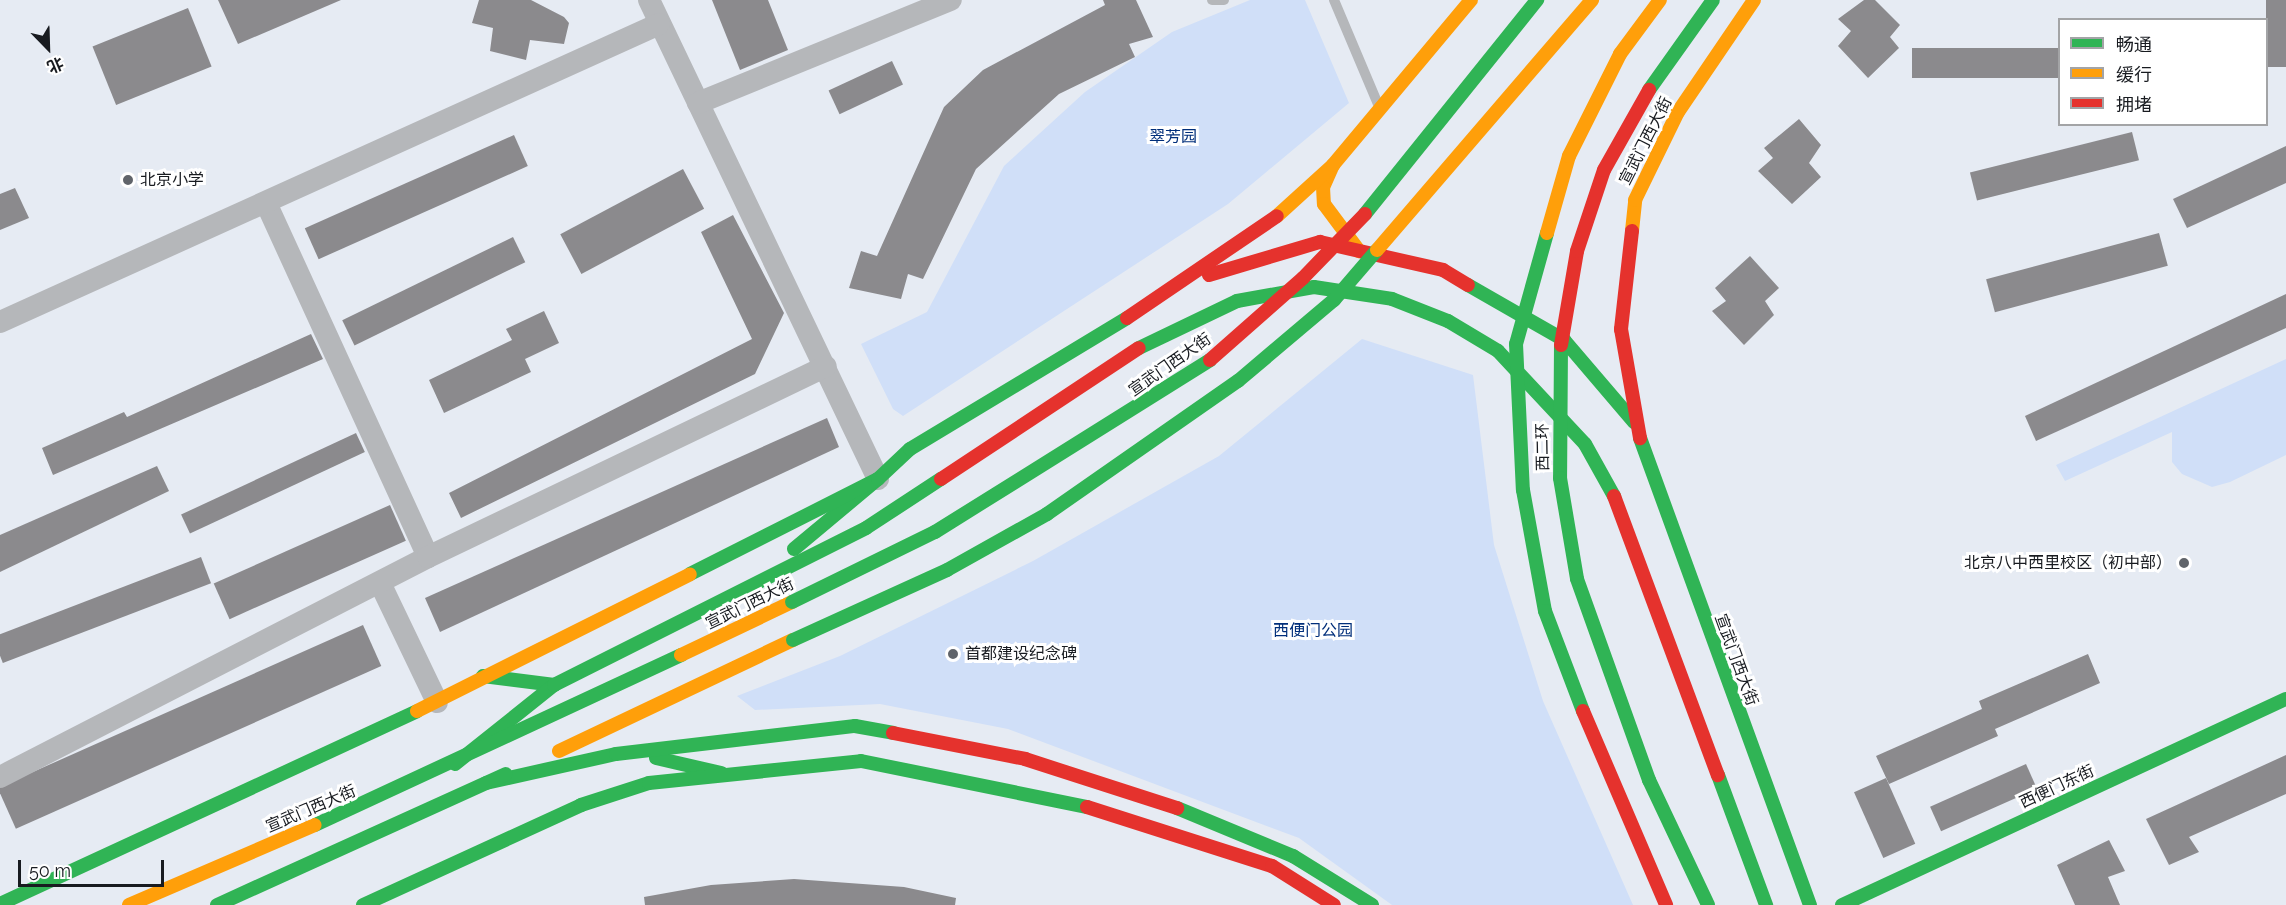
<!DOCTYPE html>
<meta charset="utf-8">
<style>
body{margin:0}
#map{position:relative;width:2286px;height:905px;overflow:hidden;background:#e6ebf3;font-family:Raleway,"Noto Sans SC",sans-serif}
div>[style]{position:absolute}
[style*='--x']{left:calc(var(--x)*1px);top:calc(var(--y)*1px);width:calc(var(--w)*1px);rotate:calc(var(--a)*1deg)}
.green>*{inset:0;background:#d0dff8}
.building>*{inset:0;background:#8b8a8d;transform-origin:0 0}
.lane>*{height:10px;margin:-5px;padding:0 5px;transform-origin:5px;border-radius:5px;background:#b5b7ba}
.street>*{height:22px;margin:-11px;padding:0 11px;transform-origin:11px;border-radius:11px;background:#b5b7ba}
.fast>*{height:14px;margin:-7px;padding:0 7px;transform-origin:7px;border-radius:7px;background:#30b455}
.slow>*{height:14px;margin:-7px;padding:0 7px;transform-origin:7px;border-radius:7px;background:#ff9f0a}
.jam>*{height:14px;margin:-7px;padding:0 7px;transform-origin:7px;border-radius:7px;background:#e5322d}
.fast-bridge>*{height:14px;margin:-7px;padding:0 7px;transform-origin:7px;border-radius:7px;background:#30b455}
.slow-bridge>*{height:14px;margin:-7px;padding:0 7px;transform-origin:7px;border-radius:7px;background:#ff9f0a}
.jam-bridge>*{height:14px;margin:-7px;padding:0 7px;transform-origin:7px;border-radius:7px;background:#e5322d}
.dots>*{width:16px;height:16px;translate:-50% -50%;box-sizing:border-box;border:3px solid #fff;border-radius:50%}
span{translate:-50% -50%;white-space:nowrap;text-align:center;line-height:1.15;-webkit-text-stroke:6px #fff;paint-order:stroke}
.park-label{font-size:16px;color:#002e7a}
.street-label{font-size:16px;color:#181b20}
.poi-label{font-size:16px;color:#181b20}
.left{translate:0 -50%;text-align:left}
.right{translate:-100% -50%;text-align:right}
.legend{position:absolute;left:2058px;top:18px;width:210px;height:108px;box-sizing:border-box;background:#fff;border:2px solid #a3a4a6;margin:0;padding:8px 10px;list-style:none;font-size:18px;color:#181b20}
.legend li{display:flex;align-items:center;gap:12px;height:30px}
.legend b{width:30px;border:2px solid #a3a4a6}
.north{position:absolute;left:18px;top:18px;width:60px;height:60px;-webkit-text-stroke:4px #fff;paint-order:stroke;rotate:157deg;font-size:16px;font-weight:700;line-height:24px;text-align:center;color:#181b20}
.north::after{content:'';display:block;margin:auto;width:21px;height:27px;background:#181b20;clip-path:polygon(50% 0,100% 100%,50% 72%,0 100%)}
.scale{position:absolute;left:18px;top:860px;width:146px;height:27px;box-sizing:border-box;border:3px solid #181b20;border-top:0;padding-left:8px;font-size:18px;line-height:21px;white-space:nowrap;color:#181b20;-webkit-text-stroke:4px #fff;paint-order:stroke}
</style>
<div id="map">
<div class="green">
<i style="clip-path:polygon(1250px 0,1305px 0,1349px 103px,1228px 204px,903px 416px,893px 409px,861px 344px,927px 312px,1004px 166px,1085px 92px,1172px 32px)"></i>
<i style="clip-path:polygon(1362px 339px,1473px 375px,1494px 545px,1543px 701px,1633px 905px,1392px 905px,1299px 838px,1008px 729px,880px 704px,755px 710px,737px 696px,840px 656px,1033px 561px,1219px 456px)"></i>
<i style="clip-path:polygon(2286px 359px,2286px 455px,2230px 482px,2212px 487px,2182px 474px,2172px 462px,2172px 432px,2065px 481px,2056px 465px)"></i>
</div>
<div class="building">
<i style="clip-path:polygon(218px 0,341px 0,238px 44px)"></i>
<i style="clip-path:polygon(479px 0,531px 0,564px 17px,569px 23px,564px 44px,530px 40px,526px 60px,490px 51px,493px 28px,472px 23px)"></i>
<i style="clip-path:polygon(712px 0,768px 0,788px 50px,740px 70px)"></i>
<i style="clip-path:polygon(1103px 0,1136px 0,1153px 37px,1129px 44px,1135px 57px,1059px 94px,976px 169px,923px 279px,908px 274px,901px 299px,849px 288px,861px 251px,877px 256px,944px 107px,983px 70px,1105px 5px)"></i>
<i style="clip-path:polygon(1864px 0,1875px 0,1900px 25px,1890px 37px,1899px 48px,1868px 78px,1838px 46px,1851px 31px,1838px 19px)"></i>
<i style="left:2266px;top:0;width:20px;height:67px"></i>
<i style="left:188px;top:8px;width:63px;height:103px;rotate:68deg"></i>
<i style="left:2060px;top:48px;width:30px;height:148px;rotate:90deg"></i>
<i style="left:892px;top:61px;width:26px;height:70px;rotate:65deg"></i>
<i style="clip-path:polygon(1799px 119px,1821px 145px,1809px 163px,1821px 177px,1792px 204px,1758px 171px,1773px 158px,1764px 148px)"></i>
<i style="left:2132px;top:132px;width:29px;height:167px;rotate:76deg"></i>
<i style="left:514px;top:135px;width:34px;height:229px;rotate:66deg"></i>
<i style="clip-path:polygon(2286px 146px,2286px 183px,2187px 228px,2173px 199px)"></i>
<i style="left:683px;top:169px;width:45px;height:139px;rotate:62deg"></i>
<i style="clip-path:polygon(15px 188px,29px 218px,0 230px,0 194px)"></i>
<i style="clip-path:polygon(733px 215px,784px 313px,755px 374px,461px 518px,449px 493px,752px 339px,701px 232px)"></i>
<i style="left:2159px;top:233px;width:34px;height:179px;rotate:75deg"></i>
<i style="left:513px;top:237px;width:28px;height:190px;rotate:64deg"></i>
<i style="clip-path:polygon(1750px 256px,1779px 288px,1765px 301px,1774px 315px,1744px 345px,1712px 311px,1726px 301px,1715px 288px)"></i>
<i style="clip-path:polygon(2286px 294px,2286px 328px,2036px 441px,2025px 416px)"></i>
<i style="clip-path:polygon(544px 311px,559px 343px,525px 359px,531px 372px,444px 413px,429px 380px,512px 340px,506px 329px)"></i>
<i style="clip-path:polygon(311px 334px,323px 359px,53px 475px,42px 448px,124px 412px,127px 417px)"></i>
<i style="clip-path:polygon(827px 418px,839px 447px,440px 632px,425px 598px)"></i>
<i style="left:356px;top:433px;width:21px;height:193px;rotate:65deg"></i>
<i style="clip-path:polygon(157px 466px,169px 491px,0 572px,0 535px)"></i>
<i style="left:390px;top:505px;width:39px;height:193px;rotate:66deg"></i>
<i style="left:201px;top:557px;width:28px;height:223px;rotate:69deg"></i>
<i style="left:363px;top:625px;width:45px;height:400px;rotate:66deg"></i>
<i style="clip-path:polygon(2088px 654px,2100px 683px,1995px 729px,1998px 736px,1889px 784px,1876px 756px,1982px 709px,1979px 701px)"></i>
<i style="clip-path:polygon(2286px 755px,2286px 794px,2189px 837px,2199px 852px,2169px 865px,2146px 819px)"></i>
<i style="left:2026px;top:764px;width:27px;height:105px;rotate:66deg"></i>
<i style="left:1886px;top:778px;width:72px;height:35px;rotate:66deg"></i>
<i style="clip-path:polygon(2109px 840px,2125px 871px,2108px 877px,2120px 905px,2075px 905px,2057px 865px)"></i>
<i style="clip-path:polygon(794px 879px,904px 887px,956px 898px,955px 905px,645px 905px,644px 897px,711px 885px)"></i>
</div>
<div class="lane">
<i style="--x:1212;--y:0;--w:12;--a:0"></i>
<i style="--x:1334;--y:0;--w:113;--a:67.1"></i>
</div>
<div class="street">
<i style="--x:649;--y:0;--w:531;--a:64.45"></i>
<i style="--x:698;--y:103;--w:273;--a:-22.2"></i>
<i style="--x:267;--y:205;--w:387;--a:65.4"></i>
<i style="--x:0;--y:322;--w:723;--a:-24.33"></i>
<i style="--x:380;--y:583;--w:132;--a:64.4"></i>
<i style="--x:0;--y:777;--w:481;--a:-27.2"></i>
<i style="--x:428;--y:557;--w:441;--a:-25.6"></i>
</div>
<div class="fast">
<i style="--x:1468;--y:285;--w:111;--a:29.8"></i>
<i style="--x:1564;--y:340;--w:108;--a:49.5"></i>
<i style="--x:1139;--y:348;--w:109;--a:-25.6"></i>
<i style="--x:1237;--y:301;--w:78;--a:-10.3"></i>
<i style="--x:1314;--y:287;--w:79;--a:8.7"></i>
<i style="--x:1392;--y:299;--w:60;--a:21.4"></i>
<i style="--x:1448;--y:321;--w:58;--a:31"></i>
<i style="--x:1498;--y:351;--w:127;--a:46.9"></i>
<i style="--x:1585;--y:444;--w:60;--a:60.9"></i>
<i style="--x:1640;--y:438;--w:497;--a:70"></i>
<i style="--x:794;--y:549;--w:109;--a:-39.8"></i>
<i style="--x:690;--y:574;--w:211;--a:-26.8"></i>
<i style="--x:878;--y:479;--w:44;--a:-43.2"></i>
<i style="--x:910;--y:449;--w:253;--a:-31.1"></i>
<i style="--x:483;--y:676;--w:72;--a:7.2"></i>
<i style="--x:656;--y:758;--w:67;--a:13"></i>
<i style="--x:455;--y:764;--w:127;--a:-38.6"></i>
<i style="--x:554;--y:685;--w:349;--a:-26.7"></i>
<i style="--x:866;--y:528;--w:90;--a:-33.2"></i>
<i style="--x:1718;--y:775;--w:139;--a:69.7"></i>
<i style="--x:486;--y:783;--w:133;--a:-12.6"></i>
<i style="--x:616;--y:754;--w:241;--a:-6.7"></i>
<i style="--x:855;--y:726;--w:39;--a:10"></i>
<i style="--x:1177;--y:808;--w:126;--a:22.5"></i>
<i style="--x:1293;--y:856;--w:93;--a:31.8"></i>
<i style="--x:315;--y:825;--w:404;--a:-24.9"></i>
<i style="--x:0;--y:904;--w:459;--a:-24.8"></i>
<i style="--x:217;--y:905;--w:317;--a:-24.4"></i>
<i style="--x:363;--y:905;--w:240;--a:-24.6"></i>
<i style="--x:581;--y:805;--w:71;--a:-17.9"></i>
<i style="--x:649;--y:783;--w:213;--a:-5.9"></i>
<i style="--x:861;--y:761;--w:231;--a:11.5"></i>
<i style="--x:1842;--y:905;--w:489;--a:-24.9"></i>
</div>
<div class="slow">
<i style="--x:1333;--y:165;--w:24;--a:114"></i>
<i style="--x:1323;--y:187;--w:17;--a:87"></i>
<i style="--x:1324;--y:204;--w:59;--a:53.3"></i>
<i style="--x:1277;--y:216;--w:76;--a:-42.3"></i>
<i style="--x:1333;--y:165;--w:215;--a:-50.1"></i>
<i style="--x:1632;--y:231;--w:31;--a:-84"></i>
<i style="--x:1635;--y:200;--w:98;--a:-64"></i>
<i style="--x:1678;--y:112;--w:135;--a:-55.8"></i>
<i style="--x:681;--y:655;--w:123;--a:-25.5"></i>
<i style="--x:417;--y:711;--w:305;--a:-26.6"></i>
<i style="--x:559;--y:751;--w:259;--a:-25.4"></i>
<i style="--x:129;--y:905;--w:202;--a:-23.3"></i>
</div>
<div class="jam">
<i style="--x:1632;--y:231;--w:99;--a:96.4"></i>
<i style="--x:1621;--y:329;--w:111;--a:80.1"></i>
<i style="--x:1209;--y:275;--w:116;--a:-16.6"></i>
<i style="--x:1320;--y:242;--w:126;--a:12.8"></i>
<i style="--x:1443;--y:270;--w:29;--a:31"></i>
<i style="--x:1127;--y:318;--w:181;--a:-34.2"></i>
<i style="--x:941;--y:479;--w:237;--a:-33.5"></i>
<i style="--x:1614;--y:496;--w:298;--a:69.6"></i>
<i style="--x:893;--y:733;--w:135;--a:11.1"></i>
<i style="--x:1025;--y:759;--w:160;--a:17.9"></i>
<i style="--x:1087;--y:807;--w:194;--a:17.7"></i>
<i style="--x:1272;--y:866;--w:73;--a:32.2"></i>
</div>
<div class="fast-bridge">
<i style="--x:1649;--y:90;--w:110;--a:-54.6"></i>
<i style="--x:1365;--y:214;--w:275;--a:-51.2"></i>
<i style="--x:1547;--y:233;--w:115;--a:105.6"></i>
<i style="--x:1516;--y:344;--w:146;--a:87.3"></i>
<i style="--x:1523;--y:490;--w:123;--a:79.7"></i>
<i style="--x:1545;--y:611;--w:107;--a:69.2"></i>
<i style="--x:1561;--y:345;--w:133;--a:90.4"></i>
<i style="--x:1560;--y:478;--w:102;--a:80.4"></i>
<i style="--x:1577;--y:579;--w:214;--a:70.3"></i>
<i style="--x:1649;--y:780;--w:138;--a:64.7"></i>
<i style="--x:792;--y:602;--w:159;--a:-26.1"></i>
<i style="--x:935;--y:532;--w:324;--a:-32"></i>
<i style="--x:793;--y:640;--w:169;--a:-24.4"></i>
<i style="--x:947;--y:570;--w:115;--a:-29.2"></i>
<i style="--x:1047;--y:514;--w:233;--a:-34.9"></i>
<i style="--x:1238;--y:381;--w:126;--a:-40.2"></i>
<i style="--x:1334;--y:300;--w:66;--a:-49.3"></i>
</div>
<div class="slow-bridge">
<i style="--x:1547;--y:233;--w:80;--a:-74.1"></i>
<i style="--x:1569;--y:156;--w:114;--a:-63.4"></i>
<i style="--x:1620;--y:54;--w:67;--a:-53.5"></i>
<i style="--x:1377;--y:250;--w:330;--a:-49.3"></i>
</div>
<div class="jam-bridge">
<i style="--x:1561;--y:345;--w:95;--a:-80.3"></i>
<i style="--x:1577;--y:251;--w:85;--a:-71.6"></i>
<i style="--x:1604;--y:170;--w:92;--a:-60.6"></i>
<i style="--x:1210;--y:360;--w:124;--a:-41.4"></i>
<i style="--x:1303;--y:278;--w:89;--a:-45.9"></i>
<i style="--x:1583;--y:711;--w:211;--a:66.8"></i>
</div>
<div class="dots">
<i style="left:128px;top:180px;background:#60646a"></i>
<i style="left:2184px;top:563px;background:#60646a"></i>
<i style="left:953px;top:654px;background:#60646a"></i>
</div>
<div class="park-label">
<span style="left:1173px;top:137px">翠芳园</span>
<span style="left:1313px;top:631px">西便门公园</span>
</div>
<div class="street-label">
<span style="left:1646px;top:141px;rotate:-63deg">宣武门西大街</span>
<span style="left:1170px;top:365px;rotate:-35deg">宣武门西大街</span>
<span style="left:1543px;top:447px;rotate:-91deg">西二环</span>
<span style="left:750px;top:604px;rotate:-26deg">宣武门西大街</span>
<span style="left:1736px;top:660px;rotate:70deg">宣武门西大街</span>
<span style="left:2057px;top:787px;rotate:-25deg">西便门东街</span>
<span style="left:311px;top:809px;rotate:-23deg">宣武门西大街</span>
</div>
<div class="poi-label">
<span class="left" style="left:140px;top:180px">北京小学</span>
<span class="right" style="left:2172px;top:563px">北京八中西里校区（初中部）</span>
<span class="left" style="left:965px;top:654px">首都建设纪念碑</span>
</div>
<ul class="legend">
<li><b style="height:8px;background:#30b455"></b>畅通</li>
<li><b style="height:8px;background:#ff9f0a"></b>缓行</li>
<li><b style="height:8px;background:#e5322d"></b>拥堵</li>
</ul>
<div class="north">北</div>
<div class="scale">50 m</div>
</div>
